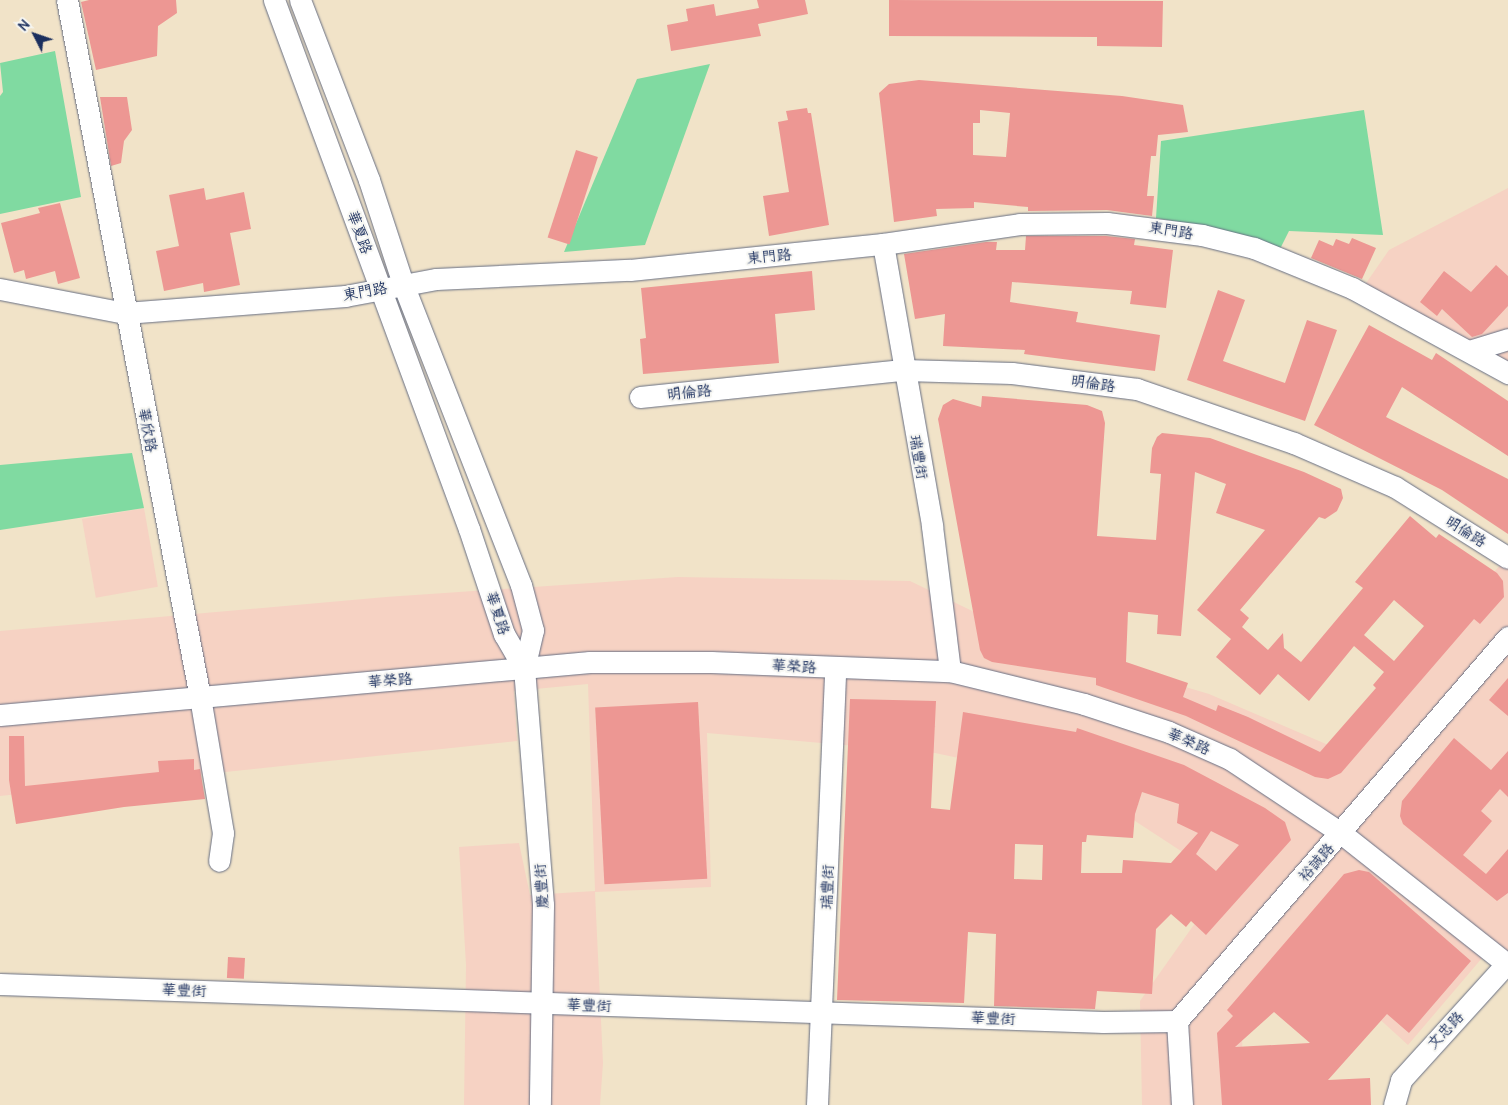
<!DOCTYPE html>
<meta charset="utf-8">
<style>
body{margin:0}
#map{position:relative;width:1508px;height:1105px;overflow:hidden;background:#f1e3c8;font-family:Delius,"LXGW WenKai TC",sans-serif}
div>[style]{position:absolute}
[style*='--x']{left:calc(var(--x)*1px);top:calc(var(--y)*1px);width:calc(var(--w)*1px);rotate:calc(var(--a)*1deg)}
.built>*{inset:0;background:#f6d2c3;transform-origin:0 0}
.green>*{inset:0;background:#80daa1}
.building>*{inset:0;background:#ed9793;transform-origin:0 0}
.roads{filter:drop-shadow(0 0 1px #666e83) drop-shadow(0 0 1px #666e83)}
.street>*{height:21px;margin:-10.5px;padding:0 10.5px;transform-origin:10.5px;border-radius:10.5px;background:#fff}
span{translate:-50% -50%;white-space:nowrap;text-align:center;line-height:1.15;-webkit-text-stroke:4px #f6f6f2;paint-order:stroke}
.street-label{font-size:15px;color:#1b2f5e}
.north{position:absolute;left:10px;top:10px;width:50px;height:50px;-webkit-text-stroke:4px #f6f6f2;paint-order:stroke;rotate:311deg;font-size:14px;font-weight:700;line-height:20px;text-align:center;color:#1b2f5e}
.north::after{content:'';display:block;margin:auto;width:18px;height:22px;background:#1b2f5e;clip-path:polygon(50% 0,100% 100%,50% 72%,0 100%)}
</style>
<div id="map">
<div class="built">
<i style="clip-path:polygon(1508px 188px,1508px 375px,1362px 289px,1389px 250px)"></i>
<i style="left:144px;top:508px;width:80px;height:63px;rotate:80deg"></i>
<i style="clip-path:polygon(1508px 556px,1508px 954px,1494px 944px,1408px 1045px,1317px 962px,1242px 1039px,1245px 1105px,1142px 1105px,1140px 1001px,1193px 926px,1230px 883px,1083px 787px,1068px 781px,935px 753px,707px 733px,711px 887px,595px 892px,603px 1063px,600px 1105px,464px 1105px,466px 965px,459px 847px,519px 843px,530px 895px,595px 891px,588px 684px,514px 691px,517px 741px,0 796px,0 631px,386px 597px,678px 577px,910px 581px,1041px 644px,1209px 694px,1340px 750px)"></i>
</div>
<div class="green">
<i style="clip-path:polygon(55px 51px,81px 197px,0 214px,0 96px,3px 92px,0 63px)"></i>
<i style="clip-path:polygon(710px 64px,645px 245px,564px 252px,637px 79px)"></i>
<i style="clip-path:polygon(1364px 110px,1383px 235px,1289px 231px,1280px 249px,1201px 226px,1156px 218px,1161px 141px)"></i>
<i style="clip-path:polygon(132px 453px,144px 508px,0 530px,0 465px)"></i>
</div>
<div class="building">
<i style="clip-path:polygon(89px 0,176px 0,177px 13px,158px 26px,157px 56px,96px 70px,81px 2px)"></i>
<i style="clip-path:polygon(757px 0,805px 0,808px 14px,758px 24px,761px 36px,671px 51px,667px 25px,688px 21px,686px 9px,714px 4px,716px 16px,759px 8px)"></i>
<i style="clip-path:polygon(889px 0,1163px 1px,1162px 47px,1097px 46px,1097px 37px,889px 36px)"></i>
<i style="clip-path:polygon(evenodd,919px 80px,1122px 96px,1183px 105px,1188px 132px,1158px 135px,1156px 156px,1151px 156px,1147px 196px,1154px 196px,1152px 216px,1107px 210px,1028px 211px,1028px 207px,974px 202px,974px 208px,936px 209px,937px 216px,894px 222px,879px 93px,889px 84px,919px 80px,980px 110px,1010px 113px,1006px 157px,973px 155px,973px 123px,980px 123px,980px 110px)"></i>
<i style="clip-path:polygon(100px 97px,127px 97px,132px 130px,124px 141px,121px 163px,111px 166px)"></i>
<i style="clip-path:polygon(807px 108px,808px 113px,811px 113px,829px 225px,769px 236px,763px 196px,789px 192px,778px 122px,788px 120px,786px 111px)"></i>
<i style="left:576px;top:150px;width:23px;height:92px;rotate:18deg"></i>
<i style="clip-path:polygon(204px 188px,206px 200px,244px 192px,251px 229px,230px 233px,240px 285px,204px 292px,203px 283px,164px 291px,156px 251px,179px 246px,169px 195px)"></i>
<i style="clip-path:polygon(60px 203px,80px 278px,58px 284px,55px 271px,26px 279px,24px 270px,14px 273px,1px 223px,40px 213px,38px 208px)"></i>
<i style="clip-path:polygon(1026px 236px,1106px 236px,1135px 239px,1134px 245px,1173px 250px,1166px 308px,1130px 304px,1132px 291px,1012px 282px,1010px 302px,1078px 312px,1076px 322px,1160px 335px,1155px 371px,1024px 354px,1025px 350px,943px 346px,945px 314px,915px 319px,904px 254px,986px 242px,997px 242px,996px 250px,1025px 250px)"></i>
<i style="clip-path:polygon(1352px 238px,1376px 248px,1362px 279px,1311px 258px,1319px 240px,1333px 246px,1336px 239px,1349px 244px)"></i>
<i style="clip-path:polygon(1496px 265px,1508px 276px,1508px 306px,1482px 334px,1472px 337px,1442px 309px,1437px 316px,1420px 302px,1444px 271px,1471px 292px)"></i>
<i style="clip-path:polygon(812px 271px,815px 310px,775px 314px,779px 363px,643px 374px,640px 339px,646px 338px,641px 288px)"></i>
<i style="clip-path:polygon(1218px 290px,1245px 300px,1223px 361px,1285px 383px,1307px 320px,1337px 330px,1305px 421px,1187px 380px)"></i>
<i style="clip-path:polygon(1369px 325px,1432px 360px,1436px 353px,1508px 401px,1508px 456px,1402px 387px,1386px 417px,1508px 479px,1508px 534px,1442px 490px,1314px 425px)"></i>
<i style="clip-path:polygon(evenodd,982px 396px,1087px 405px,1102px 411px,1105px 423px,1097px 536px,1156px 540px,1161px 474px,1150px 473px,1152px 448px,1157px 437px,1162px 433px,1210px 438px,1304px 472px,1341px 489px,1343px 498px,1337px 511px,1325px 519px,1319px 517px,1240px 610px,1249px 618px,1242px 627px,1268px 650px,1283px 633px,1284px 648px,1301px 662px,1363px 588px,1355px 582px,1410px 516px,1436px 538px,1439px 534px,1497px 573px,1503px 581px,1504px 597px,1480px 624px,1474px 619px,1341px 773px,1328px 779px,1315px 777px,1186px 716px,1096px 685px,1096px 678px,992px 662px,984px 658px,980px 650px,938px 419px,943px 405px,953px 399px,981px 407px,982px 396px,1195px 472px,1226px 484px,1216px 513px,1265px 530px,1197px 610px,1231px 639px,1216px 657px,1260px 695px,1278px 674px,1309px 701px,1354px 646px,1384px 672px,1373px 685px,1376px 688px,1320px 752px,1248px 717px,1218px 705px,1216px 711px,1183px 697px,1188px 683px,1126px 662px,1128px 612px,1158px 615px,1157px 634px,1181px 636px,1195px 472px,982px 396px,1394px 600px,1424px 626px,1394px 661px,1364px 635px,1394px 600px)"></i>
<i style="clip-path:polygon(1508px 678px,1508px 716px,1489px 700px)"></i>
<i style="clip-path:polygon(evenodd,850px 699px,936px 701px,931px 808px,950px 810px,963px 712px,1076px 732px,1077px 728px,1184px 765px,1265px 808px,1285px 822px,1291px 840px,1206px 935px,1191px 921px,1186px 927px,1171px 914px,1156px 929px,1152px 994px,1097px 991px,1095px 1009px,994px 1006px,996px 934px,968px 932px,964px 1003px,837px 1000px,850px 699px,1142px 792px,1179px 804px,1177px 823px,1198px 833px,1171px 863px,1123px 860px,1122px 873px,1081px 873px,1082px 842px,1086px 842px,1087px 835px,1133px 838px,1135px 814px,1142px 792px,850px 699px,1211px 831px,1239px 845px,1216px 871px,1196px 854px,1211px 831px,850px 699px,1015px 844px,1043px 845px,1042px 880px,1014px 879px,1015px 844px)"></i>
<i style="left:698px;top:702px;width:177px;height:103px;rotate:87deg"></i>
<i style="clip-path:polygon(9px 736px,24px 736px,25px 786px,159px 772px,158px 761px,194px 759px,194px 770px,200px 769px,205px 799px,124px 807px,16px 824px,9px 780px)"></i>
<i style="clip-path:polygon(1454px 738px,1491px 770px,1508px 751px,1508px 797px,1500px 789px,1481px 811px,1492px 821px,1463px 855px,1486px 874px,1508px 849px,1508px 893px,1497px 901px,1403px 824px,1400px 816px,1402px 801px)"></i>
<i style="clip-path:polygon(evenodd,1359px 870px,1369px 872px,1471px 961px,1409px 1033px,1387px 1014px,1328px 1080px,1370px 1078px,1371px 1105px,1222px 1105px,1217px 1033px,1233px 1016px,1227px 1010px,1344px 874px,1359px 870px,1274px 1012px,1310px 1043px,1235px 1047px,1274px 1012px)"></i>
<i style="left:228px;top:957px;width:17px;height:21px;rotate:3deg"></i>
</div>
<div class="roads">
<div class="street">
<i style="--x:67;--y:0;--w:710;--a:79.2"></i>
<i style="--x:200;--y:697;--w:138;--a:80.4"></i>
<i style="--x:223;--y:833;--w:28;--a:98"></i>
<i style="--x:274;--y:0;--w:564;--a:69.77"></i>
<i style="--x:469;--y:529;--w:111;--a:71.6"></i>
<i style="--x:504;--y:634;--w:39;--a:60"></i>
<i style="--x:300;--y:0;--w:193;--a:69"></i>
<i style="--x:369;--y:180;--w:109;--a:71.9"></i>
<i style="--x:403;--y:284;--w:323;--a:68.6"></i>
<i style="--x:521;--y:585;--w:47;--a:75.1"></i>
<i style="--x:533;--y:630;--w:39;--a:103"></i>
<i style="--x:524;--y:668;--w:238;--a:85.4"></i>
<i style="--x:543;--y:905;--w:200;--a:90.9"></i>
<i style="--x:883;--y:244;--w:286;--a:80.1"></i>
<i style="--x:932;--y:526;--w:146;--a:82.9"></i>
<i style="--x:0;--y:289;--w:127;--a:10.9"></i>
<i style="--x:125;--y:313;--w:221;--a:-4.4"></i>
<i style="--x:345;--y:296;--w:93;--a:-10.6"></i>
<i style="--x:436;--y:279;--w:194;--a:-2.7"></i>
<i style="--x:630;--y:270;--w:254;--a:-5.9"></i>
<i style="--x:883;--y:244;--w:138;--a:-8.3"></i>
<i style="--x:1020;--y:224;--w:87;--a:-0.7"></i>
<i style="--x:1107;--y:223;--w:96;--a:7.2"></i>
<i style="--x:1202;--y:235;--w:54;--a:14"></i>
<i style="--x:1254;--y:248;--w:106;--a:22.2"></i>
<i style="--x:1352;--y:288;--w:178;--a:28.6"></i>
<i style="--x:1469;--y:351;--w:41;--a:-17.1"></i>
<i style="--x:640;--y:397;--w:264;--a:-5.9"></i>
<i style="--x:903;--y:370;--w:109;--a:1.6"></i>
<i style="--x:1012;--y:373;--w:126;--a:7.3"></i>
<i style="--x:1137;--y:389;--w:166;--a:19"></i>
<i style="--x:1294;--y:443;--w:110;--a:23.5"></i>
<i style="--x:1395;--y:487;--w:133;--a:32.1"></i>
<i style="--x:0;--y:715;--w:592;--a:-5.13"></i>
<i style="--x:590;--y:662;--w:121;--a:0"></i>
<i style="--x:711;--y:662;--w:239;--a:2.2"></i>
<i style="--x:950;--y:671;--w:138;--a:13.8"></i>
<i style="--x:1084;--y:704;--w:89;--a:18.2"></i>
<i style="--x:1169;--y:732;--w:67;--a:23.9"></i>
<i style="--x:1230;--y:759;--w:133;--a:33.7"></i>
<i style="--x:1341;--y:833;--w:213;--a:38.3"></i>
<i style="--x:0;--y:984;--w:1104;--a:1.97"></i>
<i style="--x:1103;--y:1022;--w:74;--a:-0.8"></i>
<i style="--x:817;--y:1105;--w:437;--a:-87.6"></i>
<i style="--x:1182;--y:1105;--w:84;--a:-93.4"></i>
<i style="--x:1177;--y:1021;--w:507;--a:-49.24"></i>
<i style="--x:1394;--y:1105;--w:26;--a:-74"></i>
<i style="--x:1401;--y:1080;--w:159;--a:-47.8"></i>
</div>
</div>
<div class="street-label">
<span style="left:1171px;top:230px;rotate:9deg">東門路</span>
<span style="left:360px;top:232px;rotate:70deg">華夏路</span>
<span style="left:769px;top:256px;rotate:-6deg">東門路</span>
<span style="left:365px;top:291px;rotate:-10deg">東門路</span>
<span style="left:1093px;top:383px;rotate:8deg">明倫路</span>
<span style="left:689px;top:392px;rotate:-6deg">明倫路</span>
<span style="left:148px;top:430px;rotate:79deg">華欣路</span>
<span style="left:919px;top:457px;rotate:80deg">瑞豐街</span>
<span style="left:1466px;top:531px;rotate:32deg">明倫路</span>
<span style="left:498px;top:613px;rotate:71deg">華夏路</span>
<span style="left:794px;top:666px;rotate:3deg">華榮路</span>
<span style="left:390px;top:680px;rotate:-5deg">華榮路</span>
<span style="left:1189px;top:741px;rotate:23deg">華榮路</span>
<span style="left:1316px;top:862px;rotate:-49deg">裕誠路</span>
<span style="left:541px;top:886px;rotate:-94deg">慶豐街</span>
<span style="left:827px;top:887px;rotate:-88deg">瑞豐街</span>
<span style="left:184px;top:990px;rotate:2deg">華豐街</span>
<span style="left:589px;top:1005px;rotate:2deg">華豐街</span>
<span style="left:993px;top:1018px;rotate:2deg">華豐街</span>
<span style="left:1445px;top:1030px;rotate:-47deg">文忠路</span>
</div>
<div class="north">N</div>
</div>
